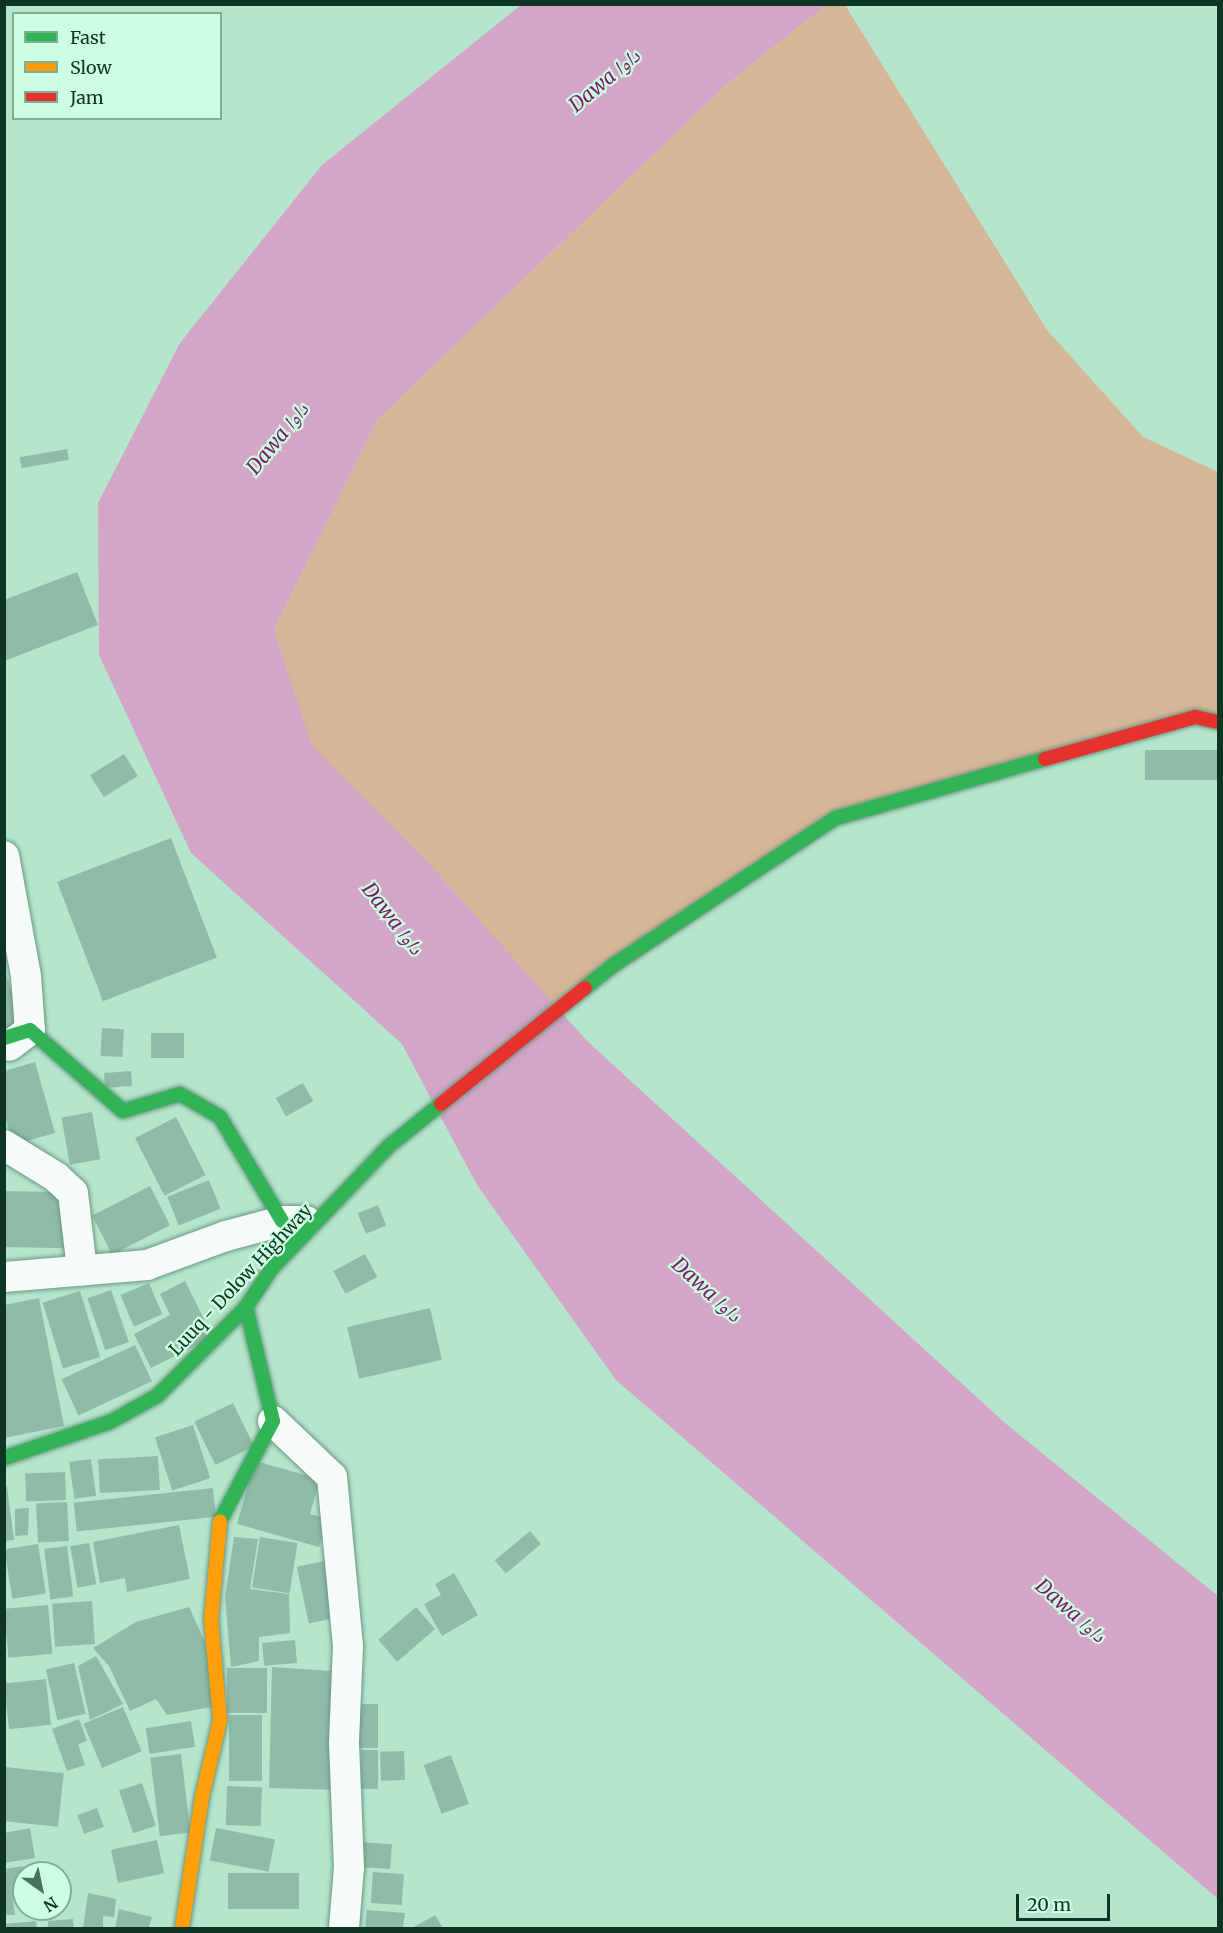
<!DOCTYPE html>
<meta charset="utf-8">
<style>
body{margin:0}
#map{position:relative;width:1223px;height:1933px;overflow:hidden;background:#b5e6cd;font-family:Merriweather,"Noto Naskh Arabic",serif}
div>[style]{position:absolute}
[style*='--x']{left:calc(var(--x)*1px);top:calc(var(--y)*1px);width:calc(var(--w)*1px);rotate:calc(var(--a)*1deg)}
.forest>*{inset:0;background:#d5b697}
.water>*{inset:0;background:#d3a5c6}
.building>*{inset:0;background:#90bca7;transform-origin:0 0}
.roads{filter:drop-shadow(0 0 2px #6c9683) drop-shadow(0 0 2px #6c9683)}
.street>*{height:30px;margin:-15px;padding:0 15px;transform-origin:15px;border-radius:15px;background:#f4fbf8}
.fast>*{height:14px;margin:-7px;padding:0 7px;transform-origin:7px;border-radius:7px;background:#30b455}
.slow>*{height:14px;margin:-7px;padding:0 7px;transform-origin:7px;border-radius:7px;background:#ff9f0a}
.jam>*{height:14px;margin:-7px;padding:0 7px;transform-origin:7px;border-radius:7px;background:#e5322d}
span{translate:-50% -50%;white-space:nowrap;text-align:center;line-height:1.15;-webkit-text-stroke:4.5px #ccfee2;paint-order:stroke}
.street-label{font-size:18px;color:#0e3423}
.water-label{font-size:20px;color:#7e1864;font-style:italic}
.frame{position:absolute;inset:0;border:6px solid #0e3423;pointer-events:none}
.legend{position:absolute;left:12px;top:12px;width:210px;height:108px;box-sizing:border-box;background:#ccfee2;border:2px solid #80ad96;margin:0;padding:8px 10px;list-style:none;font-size:18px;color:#0e3423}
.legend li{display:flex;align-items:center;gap:12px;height:30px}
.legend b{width:30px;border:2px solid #80ad96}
.north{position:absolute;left:12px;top:1861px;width:60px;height:60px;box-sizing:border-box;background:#ccfee2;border:2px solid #80ad96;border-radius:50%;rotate:147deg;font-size:16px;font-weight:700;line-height:24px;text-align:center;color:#0e3423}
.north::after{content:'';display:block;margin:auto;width:21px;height:27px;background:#48725e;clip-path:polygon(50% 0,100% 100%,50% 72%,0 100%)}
.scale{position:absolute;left:1016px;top:1894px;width:94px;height:27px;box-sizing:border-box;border:3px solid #0e3423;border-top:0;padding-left:8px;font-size:18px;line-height:21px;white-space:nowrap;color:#0e3423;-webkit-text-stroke:4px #ccfee2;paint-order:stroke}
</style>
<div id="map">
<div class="forest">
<i style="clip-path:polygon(826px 5px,845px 5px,1047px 330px,1143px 437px,1218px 472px,1218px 731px,1193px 724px,838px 824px,559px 1012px,426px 860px,311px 745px,274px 630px,377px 420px,727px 84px)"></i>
</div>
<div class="water">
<i style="clip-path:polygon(521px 5px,826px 5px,727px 84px,377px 420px,274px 630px,312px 745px,426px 860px,587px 1041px,1005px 1423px,1218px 1596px,1218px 1899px,616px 1380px,477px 1185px,402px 1044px,191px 853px,99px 655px,98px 503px,180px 343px,322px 165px)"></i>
</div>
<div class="building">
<i style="left:67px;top:449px;width:11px;height:48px;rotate:80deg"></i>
<i style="clip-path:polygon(77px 572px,98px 625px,4px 661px,4px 600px)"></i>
<i style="left:1218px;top:750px;width:30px;height:73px;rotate:90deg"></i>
<i style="left:124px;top:754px;width:26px;height:40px;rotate:58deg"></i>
<i style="left:171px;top:838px;width:128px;height:122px;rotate:69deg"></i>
<i style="clip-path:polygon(4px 968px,23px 1027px,4px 1033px)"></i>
<i style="left:102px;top:1028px;width:22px;height:28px;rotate:3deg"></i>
<i style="left:151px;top:1033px;width:33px;height:25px"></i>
<i style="clip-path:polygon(35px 1062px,55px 1133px,13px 1145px,4px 1113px,4px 1071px)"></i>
<i style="left:131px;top:1071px;width:15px;height:27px;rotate:86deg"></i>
<i style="left:303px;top:1083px;width:21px;height:31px;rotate:61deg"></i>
<i style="left:92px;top:1112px;width:48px;height:31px;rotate:80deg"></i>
<i style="left:176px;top:1117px;width:65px;height:46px;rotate:63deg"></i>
<i style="left:209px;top:1180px;width:31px;height:45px;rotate:68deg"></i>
<i style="left:150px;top:1186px;width:44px;height:65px;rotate:63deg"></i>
<i style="left:4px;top:1191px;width:66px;height:56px;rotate:1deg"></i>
<i style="left:378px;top:1205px;width:22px;height:22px;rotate:68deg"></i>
<i style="left:365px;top:1254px;width:26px;height:36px;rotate:62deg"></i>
<i style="clip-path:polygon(185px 1281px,213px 1337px,151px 1368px,134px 1334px,170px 1315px,160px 1294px)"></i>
<i style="left:149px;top:1283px;width:34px;height:31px;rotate:67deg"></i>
<i style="left:111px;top:1290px;width:55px;height:25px;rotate:71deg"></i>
<i style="left:80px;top:1291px;width:69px;height:39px;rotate:73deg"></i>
<i style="clip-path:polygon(39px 1298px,64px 1426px,4px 1438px,4px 1305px)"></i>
<i style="left:430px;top:1308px;width:53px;height:85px;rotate:77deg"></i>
<i style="left:135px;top:1345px;width:40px;height:81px;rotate:65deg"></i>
<i style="left:233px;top:1403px;width:48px;height:43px;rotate:64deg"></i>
<i style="left:193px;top:1425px;width:56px;height:40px;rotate:72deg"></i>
<i style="left:158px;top:1456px;width:34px;height:60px;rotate:87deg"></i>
<i style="left:91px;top:1459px;width:37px;height:22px;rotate:82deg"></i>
<i style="clip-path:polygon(255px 1461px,320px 1479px,310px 1514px,328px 1519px,319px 1547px,237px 1524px)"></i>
<i style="left:65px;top:1472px;width:28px;height:40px;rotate:88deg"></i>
<i style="clip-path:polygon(7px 1486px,14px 1540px,4px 1541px,4px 1487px)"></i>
<i style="left:213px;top:1488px;width:29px;height:140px;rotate:84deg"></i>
<i style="left:67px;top:1502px;width:39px;height:31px;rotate:87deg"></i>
<i style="clip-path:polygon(29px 1508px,28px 1535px,15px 1536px,15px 1509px)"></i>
<i style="clip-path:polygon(179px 1525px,190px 1579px,127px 1592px,125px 1578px,100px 1583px,93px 1542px)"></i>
<i style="left:530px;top:1531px;width:17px;height:46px;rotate:50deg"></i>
<i style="clip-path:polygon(234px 1537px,258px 1539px,250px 1589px,289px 1594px,290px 1633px,259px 1637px,259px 1661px,231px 1667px,225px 1597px)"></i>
<i style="left:260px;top:1537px;width:38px;height:51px;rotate:9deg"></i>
<i style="left:89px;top:1543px;width:42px;height:19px;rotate:80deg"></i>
<i style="left:38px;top:1544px;width:50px;height:34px;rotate:81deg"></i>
<i style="left:67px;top:1546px;width:51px;height:23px;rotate:83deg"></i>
<i style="left:329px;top:1560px;width:58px;height:33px;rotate:78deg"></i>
<i style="clip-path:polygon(454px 1573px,478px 1615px,442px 1636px,424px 1604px,441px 1595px,435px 1584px)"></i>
<i style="left:92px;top:1601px;width:43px;height:40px;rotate:86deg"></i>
<i style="left:48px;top:1605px;width:49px;height:44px;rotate:85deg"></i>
<i style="clip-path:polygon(189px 1607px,206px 1644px,212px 1707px,167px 1715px,156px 1699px,130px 1711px,109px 1666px,93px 1648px,136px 1622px)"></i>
<i style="left:416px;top:1607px;width:29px;height:50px;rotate:49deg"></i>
<i style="left:295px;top:1640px;width:23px;height:33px;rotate:85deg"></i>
<i style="clip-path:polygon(96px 1656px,123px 1704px,90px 1720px,78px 1666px)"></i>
<i style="left:74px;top:1663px;width:52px;height:29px;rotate:77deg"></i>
<i style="clip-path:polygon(272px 1667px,331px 1671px,337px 1790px,269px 1788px)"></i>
<i style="left:227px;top:1668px;width:40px;height:45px"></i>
<i style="left:46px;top:1679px;width:46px;height:42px;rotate:84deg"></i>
<i style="left:355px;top:1704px;width:23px;height:44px"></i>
<i style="left:123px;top:1707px;width:48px;height:43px;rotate:67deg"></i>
<i style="left:229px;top:1715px;width:33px;height:66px"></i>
<i style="clip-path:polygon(79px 1719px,87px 1741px,78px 1744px,85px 1765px,67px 1771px,52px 1729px)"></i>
<i style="left:191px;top:1721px;width:26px;height:46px;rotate:81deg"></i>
<i style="left:361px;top:1750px;width:17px;height:39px"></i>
<i style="left:404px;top:1751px;width:29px;height:24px;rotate:88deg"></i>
<i style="left:181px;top:1754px;width:79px;height:31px;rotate:83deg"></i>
<i style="left:451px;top:1755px;width:52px;height:29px;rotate:70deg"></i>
<i style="left:5px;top:1767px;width:59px;height:54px;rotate:6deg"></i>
<i style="left:142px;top:1783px;width:45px;height:24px;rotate:72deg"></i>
<i style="left:227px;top:1786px;width:35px;height:39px;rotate:2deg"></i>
<i style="left:97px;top:1808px;width:20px;height:21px;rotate:70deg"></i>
<i style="clip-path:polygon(30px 1828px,35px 1858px,4px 1863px,4px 1833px)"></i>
<i style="left:216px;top:1828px;width:60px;height:33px;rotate:11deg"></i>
<i style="left:157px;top:1840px;width:34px;height:47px;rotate:78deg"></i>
<i style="left:361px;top:1842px;width:31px;height:25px;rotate:4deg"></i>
<i style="clip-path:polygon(23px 1866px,24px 1888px,12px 1891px,15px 1915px,4px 1915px,4px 1869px)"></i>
<i style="left:373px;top:1872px;width:31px;height:31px;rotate:4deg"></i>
<i style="left:228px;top:1873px;width:71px;height:36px"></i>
<i style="clip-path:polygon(88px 1893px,116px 1899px,114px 1917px,103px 1916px,103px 1928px,83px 1928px)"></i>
<i style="clip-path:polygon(119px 1909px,152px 1917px,149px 1928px,115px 1928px)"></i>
<i style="clip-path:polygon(367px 1910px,405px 1913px,403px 1928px,365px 1928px)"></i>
<i style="clip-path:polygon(435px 1915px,443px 1928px,412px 1928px)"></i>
<i style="clip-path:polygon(73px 1919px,74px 1928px,48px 1928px,48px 1921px)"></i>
<i style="clip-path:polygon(36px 1921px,37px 1928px,4px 1928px,4px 1924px)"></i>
</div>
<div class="roads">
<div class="street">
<i style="--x:4;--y:856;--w:122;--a:79.6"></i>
<i style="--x:26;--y:976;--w:54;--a:85.8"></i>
<i style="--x:30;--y:1030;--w:26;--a:143"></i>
<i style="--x:4;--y:1145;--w:61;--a:31.6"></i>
<i style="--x:56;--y:1177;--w:23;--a:43"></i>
<i style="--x:73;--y:1193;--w:78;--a:83.3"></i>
<i style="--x:4;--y:1277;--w:144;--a:-4.8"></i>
<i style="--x:147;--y:1265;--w:84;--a:-20.2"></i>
<i style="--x:226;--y:1236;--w:58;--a:-15"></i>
<i style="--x:282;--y:1221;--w:24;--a:0"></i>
<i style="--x:273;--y:1421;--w:81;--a:43.5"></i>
<i style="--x:332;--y:1477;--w:170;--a:84.6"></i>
<i style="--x:348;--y:1646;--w:97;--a:92.4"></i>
<i style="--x:344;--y:1743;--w:124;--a:87.7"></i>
<i style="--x:349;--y:1867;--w:61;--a:94.7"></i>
</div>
<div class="fast">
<i style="--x:585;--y:988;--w:38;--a:-39"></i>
<i style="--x:615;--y:964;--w:265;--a:-33.5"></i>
<i style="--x:836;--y:818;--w:217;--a:-15.8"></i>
<i style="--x:4;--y:1038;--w:27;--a:-17"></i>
<i style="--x:30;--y:1030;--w:123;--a:41.1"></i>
<i style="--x:123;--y:1111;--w:59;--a:-16.6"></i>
<i style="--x:180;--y:1094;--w:46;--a:29.9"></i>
<i style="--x:220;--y:1117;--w:121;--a:59.2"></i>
<i style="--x:4;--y:1458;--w:112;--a:-18.8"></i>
<i style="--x:110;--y:1422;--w:54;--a:-29"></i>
<i style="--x:157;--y:1396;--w:126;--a:-45"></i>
<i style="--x:246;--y:1307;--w:47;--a:-56.3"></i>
<i style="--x:272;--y:1268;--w:169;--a:-46.2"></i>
<i style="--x:389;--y:1146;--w:67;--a:-38.9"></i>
<i style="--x:220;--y:1521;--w:113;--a:-62.1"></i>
<i style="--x:273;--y:1421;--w:117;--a:-103.3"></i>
</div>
<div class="slow">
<i style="--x:182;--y:1928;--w:133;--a:-81.3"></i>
<i style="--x:202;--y:1797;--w:79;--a:-76.8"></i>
<i style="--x:220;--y:1720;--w:100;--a:-95.1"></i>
<i style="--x:211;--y:1620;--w:99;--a:-84.8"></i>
</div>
<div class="jam">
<i style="--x:1045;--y:759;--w:156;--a:-15.6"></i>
<i style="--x:1195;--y:717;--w:24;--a:12"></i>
<i style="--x:441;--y:1104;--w:185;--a:-38.9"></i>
</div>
</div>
<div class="street-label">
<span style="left:241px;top:1280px;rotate:-47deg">Luuq - Dolow Highway</span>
</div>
<div class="water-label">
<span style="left:604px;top:80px;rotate:-40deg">Dawa داوا</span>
<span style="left:277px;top:438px;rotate:-51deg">Dawa داوا</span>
<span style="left:393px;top:918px;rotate:52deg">Dawa داوا</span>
<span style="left:707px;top:1289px;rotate:42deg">Dawa داوا</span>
<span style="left:1071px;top:1610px;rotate:41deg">Dawa داوا</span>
</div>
<div class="frame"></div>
<ul class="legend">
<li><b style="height:8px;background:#30b455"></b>Fast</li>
<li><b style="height:8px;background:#ff9f0a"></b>Slow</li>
<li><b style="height:8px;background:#e5322d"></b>Jam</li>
</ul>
<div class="north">N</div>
<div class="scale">20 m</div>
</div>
